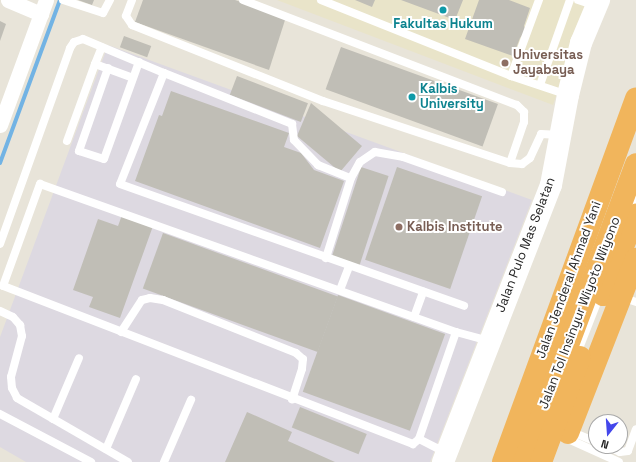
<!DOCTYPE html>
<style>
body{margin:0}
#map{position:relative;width:636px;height:462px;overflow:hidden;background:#e8e4d9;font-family:"Space Grotesk",sans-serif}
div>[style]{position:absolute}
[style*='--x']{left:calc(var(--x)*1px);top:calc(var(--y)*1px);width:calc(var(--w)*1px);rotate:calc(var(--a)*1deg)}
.industrial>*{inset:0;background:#ddd9e1}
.education>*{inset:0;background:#e9e4c9}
.stream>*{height:4px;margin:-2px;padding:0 2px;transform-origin:2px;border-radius:2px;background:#72b3e4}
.building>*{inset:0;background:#c0beb6;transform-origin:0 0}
.lane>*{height:8px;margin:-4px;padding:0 4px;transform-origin:4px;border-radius:4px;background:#fff}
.street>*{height:15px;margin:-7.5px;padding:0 7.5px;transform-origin:7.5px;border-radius:7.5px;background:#fff}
.secondary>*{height:22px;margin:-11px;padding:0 11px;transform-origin:11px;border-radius:11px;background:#fff}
.highway>*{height:22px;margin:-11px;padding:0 11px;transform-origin:11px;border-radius:11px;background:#f1b55c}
.dots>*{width:11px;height:11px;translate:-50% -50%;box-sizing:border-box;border:2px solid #fff;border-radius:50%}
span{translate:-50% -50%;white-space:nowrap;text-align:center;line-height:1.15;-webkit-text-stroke:4px #fff;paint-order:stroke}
.culture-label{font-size:13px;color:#0d838f;font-weight:700}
.left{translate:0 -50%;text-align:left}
.education-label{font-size:13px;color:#785e54;font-weight:700}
.street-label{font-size:13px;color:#272727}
.north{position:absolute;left:588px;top:414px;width:40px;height:40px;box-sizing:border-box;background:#fff;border:1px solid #a9a9a9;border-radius:50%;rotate:197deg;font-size:11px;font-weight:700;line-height:16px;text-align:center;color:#272727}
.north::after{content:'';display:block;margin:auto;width:14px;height:18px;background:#4447eb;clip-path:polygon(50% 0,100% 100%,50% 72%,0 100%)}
</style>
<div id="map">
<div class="industrial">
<i style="clip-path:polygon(108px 45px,532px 200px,430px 462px,26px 462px,0 447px,0 337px)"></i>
</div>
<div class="education">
<i style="clip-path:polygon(277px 0,588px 0,553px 105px)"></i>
</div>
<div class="stream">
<i style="--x:0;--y:163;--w:174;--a:-69.8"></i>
</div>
<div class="building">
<i style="clip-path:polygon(78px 0,94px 0,92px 5px)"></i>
<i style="clip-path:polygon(143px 0,235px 0,286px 17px,269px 70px,135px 22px)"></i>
<i style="clip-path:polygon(355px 0,375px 0,372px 7px)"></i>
<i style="clip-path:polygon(401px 0,463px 0,455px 20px)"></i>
<i style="clip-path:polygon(479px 0,509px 0,530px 8px,524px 26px,526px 30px,520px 38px,513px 56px,465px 39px)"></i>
<i style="clip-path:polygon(0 21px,6px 24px,0 41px)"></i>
<i style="left:124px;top:36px;width:29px;height:12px;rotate:20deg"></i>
<i style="left:341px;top:47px;width:167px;height:45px;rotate:20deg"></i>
<i style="left:237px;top:76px;width:76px;height:20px;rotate:21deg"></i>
<i style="clip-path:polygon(171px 91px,289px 133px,284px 147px,301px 153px,314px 170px,344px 181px,320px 248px,135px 181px,159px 115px,162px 116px)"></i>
<i style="clip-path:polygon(311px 103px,362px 146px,340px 172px,297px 136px)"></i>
<i style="left:361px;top:167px;width:29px;height:95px;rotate:18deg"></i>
<i style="left:397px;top:167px;width:90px;height:98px;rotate:19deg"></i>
<i style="clip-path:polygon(122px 215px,153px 226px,120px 318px,89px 307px,93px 297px,73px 290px,98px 219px,118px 226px)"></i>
<i style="left:163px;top:233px;width:186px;height:59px;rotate:20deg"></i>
<i style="left:338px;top:295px;width:114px;height:103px;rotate:20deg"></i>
<i style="left:300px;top:407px;width:72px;height:22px;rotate:22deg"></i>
<i style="clip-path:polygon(247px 412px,292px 432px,288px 441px,335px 462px,225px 462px)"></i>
</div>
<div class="lane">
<i style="--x:63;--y:0;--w:42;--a:18"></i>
<i style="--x:103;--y:13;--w:15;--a:-62"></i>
<i style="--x:132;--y:0;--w:17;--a:111"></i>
<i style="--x:126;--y:16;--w:11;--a:56"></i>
<i style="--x:132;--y:25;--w:206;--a:21.7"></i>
<i style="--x:323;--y:101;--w:197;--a:18.3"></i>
<i style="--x:510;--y:163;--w:12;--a:5"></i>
<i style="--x:522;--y:164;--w:10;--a:-37"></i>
<i style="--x:530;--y:158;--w:26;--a:-65"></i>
<i style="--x:541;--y:134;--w:19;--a:3"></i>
<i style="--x:243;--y:0;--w:293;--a:21"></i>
<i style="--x:517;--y:105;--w:10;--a:45"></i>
<i style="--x:524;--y:112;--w:10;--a:90"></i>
<i style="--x:524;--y:122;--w:43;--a:108.9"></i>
<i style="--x:321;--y:0;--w:205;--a:21.8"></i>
<i style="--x:511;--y:76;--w:60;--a:18.4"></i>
<i style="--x:578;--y:0;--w:19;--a:18"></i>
<i style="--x:95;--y:64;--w:18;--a:-68"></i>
<i style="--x:108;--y:68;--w:88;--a:109.3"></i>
<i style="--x:79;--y:151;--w:26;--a:18"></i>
<i style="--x:104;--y:159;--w:103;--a:-70.2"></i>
<i style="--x:164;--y:73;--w:138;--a:21.7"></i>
<i style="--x:292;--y:124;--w:16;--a:83"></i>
<i style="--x:294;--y:140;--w:35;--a:46"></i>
<i style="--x:318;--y:165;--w:35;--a:22"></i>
<i style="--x:351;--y:178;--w:84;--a:107.4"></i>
<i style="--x:511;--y:76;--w:81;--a:-69.8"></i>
<i style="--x:540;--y:85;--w:90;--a:-70.6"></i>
<i style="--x:67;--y:141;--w:82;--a:-70"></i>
<i style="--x:95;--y:64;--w:40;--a:20.2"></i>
<i style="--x:351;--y:178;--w:18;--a:-61"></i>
<i style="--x:360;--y:162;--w:18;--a:-34"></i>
<i style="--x:375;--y:152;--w:28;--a:10"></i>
<i style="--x:403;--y:157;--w:105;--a:19.5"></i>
<i style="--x:631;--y:215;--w:16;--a:-72"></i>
<i style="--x:0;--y:244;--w:208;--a:-70.3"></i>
<i style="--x:70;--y:48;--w:7;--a:-56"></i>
<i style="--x:74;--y:42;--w:9;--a:-18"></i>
<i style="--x:83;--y:39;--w:88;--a:22.8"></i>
<i style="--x:164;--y:73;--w:119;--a:111.6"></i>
<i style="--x:120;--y:184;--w:365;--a:19.5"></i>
<i style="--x:340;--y:290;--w:26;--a:-69"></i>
<i style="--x:621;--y:297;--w:16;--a:18"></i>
<i style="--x:0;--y:311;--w:14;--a:25"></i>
<i style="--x:13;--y:317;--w:11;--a:49"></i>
<i style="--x:20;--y:325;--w:11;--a:80"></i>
<i style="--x:22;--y:336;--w:42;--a:105"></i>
<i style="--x:11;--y:377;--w:11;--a:85"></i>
<i style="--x:12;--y:388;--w:11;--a:63"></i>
<i style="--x:17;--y:398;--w:128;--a:30"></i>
<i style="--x:414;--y:317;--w:27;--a:-70"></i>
<i style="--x:121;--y:332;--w:38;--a:-57"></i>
<i style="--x:142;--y:300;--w:8;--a:-14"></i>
<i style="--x:150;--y:298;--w:13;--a:9"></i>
<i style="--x:163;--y:300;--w:143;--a:21.7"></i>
<i style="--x:296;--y:353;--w:9;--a:41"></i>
<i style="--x:303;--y:359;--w:10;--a:96"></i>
<i style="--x:302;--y:369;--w:32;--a:108"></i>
<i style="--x:456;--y:332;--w:113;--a:109.1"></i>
<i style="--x:419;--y:439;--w:8;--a:140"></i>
<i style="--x:413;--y:444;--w:439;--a:-158.9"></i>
<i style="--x:3;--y:286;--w:109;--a:-70.1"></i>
<i style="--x:40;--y:184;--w:442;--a:19.6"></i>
<i style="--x:456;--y:332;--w:34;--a:15"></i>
<i style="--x:576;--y:356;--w:66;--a:-68.5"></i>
<i style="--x:0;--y:414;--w:103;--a:27.8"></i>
<i style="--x:53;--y:419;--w:66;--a:-66.9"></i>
<i style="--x:570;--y:431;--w:28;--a:23"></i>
<i style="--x:566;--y:438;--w:58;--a:24.4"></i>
<i style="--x:419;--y:439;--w:29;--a:27"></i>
<i style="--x:607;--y:446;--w:14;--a:25"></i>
<i style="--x:620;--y:452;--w:8;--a:-7"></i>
<i style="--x:628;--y:451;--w:23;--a:-70"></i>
<i style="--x:106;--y:449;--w:76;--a:-66.8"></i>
<i style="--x:164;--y:462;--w:68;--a:-66.5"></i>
</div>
<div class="street">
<i style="--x:8;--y:0;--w:36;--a:23"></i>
<i style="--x:0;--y:125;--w:133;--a:-69.8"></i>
</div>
<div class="secondary">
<i style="--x:443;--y:462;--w:297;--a:-68.7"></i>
<i style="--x:551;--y:185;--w:92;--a:-79.3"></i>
<i style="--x:568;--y:95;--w:54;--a:-76"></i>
<i style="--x:581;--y:43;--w:47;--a:-67.3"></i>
</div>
<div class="highway">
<i style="--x:603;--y:295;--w:87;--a:-67.6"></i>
<i style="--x:568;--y:433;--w:187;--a:-68.7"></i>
<i style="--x:503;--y:462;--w:387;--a:-69.9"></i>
<i style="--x:524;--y:462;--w:318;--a:-69.4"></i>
<i style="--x:541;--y:462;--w:112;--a:-69.6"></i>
</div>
<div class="dots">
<i style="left:443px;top:10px;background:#0f9aa8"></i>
<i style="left:505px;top:63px;background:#8d6e63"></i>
<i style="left:412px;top:97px;background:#0f9aa8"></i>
<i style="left:399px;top:227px;background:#8d6e63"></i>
</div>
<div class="culture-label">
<span style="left:443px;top:24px">Fakultas Hukum</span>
<span class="left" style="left:420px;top:97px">Kalbis<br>University</span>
</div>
<div class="education-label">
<span class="left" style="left:513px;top:63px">Universitas<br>Jayabaya</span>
<span class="left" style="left:407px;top:227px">Kalbis Institute</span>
</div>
<div class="street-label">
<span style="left:526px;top:245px;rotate:-69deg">Jalan Pulo Mas Selatan</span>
<span style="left:569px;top:280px;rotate:-70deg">Jalan Jenderal Ahmad Yani</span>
<span style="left:580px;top:313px;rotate:-69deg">Jalan Tol Insinyur Wiyoto Wiyono</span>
</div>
<div class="north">N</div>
</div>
